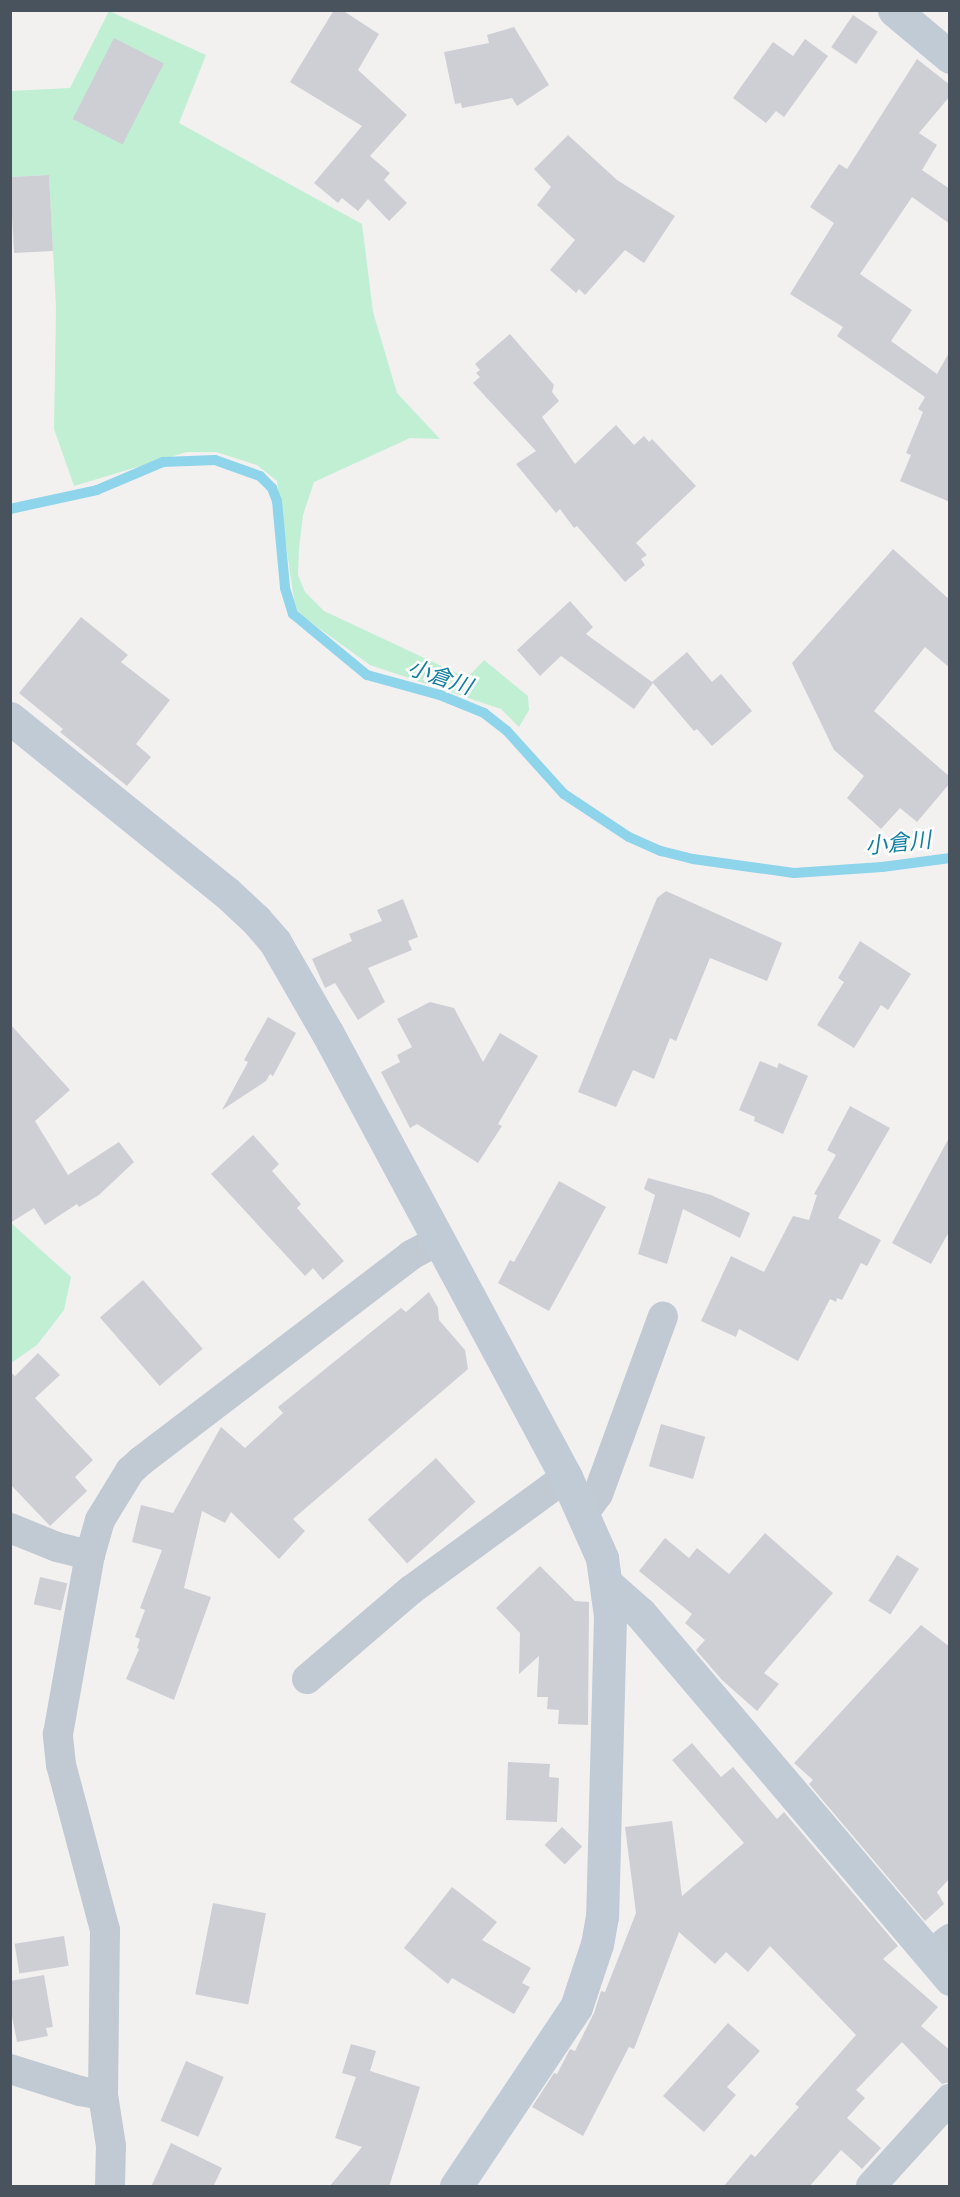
<!DOCTYPE html>
<meta charset="utf-8">
<style>
body{margin:0}
#map{position:relative;width:960px;height:2197px;overflow:hidden;background:#f3f0f0;font-family:"PT Sans","Noto Sans JP",sans-serif}
div>[style]{position:absolute}
[style*='--x']{left:calc(var(--x)*1px);top:calc(var(--y)*1px);width:calc(var(--w)*1px);rotate:calc(var(--a)*1deg)}
.green>*{inset:0;background:#c0efd4}
.stream>*{height:10px;margin:-5px;padding:0 5px;transform-origin:5px;border-radius:5px;background:#8ed4eb}
.building>*{inset:0;background:#cdcfd5;transform-origin:0 0}
.street>*{height:30px;margin:-15px;padding:0 15px;transform-origin:15px;border-radius:15px;background:#c1cad2}
.secondary>*{height:33px;margin:-16.5px;padding:0 16.5px;transform-origin:16.5px;border-radius:16.5px;background:#c1cbd6}
span{translate:-50% -50%;white-space:nowrap;text-align:center;line-height:1.15;-webkit-text-stroke:5px #fff;paint-order:stroke}
.water-label{font-size:22px;color:#0f7ea2;font-style:italic}
.frame{position:absolute;inset:0;border:12px solid #48535d;pointer-events:none}
</style>
<div id="map">
<div class="green">
<i style="clip-path:polygon(109px 11px,206px 55px,179px 123px,362px 224px,373px 312px,397px 393px,440px 439px,410px 438px,314px 482px,303px 515px,299px 549px,298px 575px,305px 592px,324px 611px,467px 678px,484px 660px,528px 696px,529px 710px,519px 727px,501px 709px,370px 665px,302px 616px,295px 607px,277px 481px,257px 465px,216px 452px,187px 452px,74px 486px,54px 429px,56px 308px,49px 175px,11px 177px,10px 91px,70px 88px)"></i>
<i style="clip-path:polygon(11px 1223px,71px 1277px,64px 1310px,37px 1345px,11px 1363px)"></i>
</div>
<div class="stream">
<i style="--x:10;--y:509;--w:89;--a:-12.3"></i>
<i style="--x:97;--y:490;--w:72;--a:-23"></i>
<i style="--x:163;--y:462;--w:52;--a:-2.2"></i>
<i style="--x:215;--y:460;--w:48;--a:19.6"></i>
<i style="--x:260;--y:476;--w:17;--a:45"></i>
<i style="--x:272;--y:488;--w:14;--a:69"></i>
<i style="--x:277;--y:501;--w:87;--a:84.7"></i>
<i style="--x:285;--y:588;--w:27;--a:73"></i>
<i style="--x:293;--y:614;--w:96;--a:39.5"></i>
<i style="--x:367;--y:675;--w:76;--a:15.3"></i>
<i style="--x:440;--y:695;--w:48;--a:22.2"></i>
<i style="--x:484;--y:713;--w:29;--a:38"></i>
<i style="--x:507;--y:731;--w:85;--a:47.9"></i>
<i style="--x:564;--y:794;--w:78;--a:33.5"></i>
<i style="--x:629;--y:837;--w:35;--a:24"></i>
<i style="--x:661;--y:851;--w:33;--a:14"></i>
<i style="--x:693;--y:859;--w:102;--a:7.9"></i>
<i style="--x:794;--y:873;--w:88;--a:-3.9"></i>
<i style="--x:882;--y:867;--w:69;--a:-7.5"></i>
</div>
<div class="building">
<i style="clip-path:polygon(334px 10px,342px 10px,379px 34px,358px 70px,407px 115px,370px 156px,390px 173px,384px 180px,407px 203px,389px 221px,368px 199px,358px 211px,342px 198px,338px 203px,314px 183px,362px 126px,290px 82px)"></i>
<i style="left:853px;top:15px;width:30px;height:39px;rotate:34deg"></i>
<i style="clip-path:polygon(514px 27px,549px 85px,517px 106px,512px 98px,462px 108px,461px 103px,455px 104px,444px 52px,489px 43px,487px 35px)"></i>
<i style="left:114px;top:38px;width:56px;height:91px;rotate:27deg"></i>
<i style="clip-path:polygon(805px 39px,828px 56px,784px 117px,776px 111px,766px 123px,733px 98px,773px 42px,793px 56px)"></i>
<i style="clip-path:polygon(917px 59px,950px 85px,950px 96px,919px 133px,937px 145px,922px 170px,950px 189px,950px 224px,912px 197px,860px 274px,912px 310px,891px 341px,937px 374px,950px 351px,950px 502px,900px 481px,911px 455px,906px 453px,923px 412px,918px 409px,925px 397px,837px 336px,843px 327px,790px 294px,834px 223px,810px 207px,839px 164px,847px 169px)"></i>
<i style="clip-path:polygon(568px 135px,617px 180px,675px 216px,644px 263px,625px 250px,585px 295px,579px 289px,576px 293px,550px 270px,575px 240px,537px 205px,551px 187px,534px 169px)"></i>
<i style="left:49px;top:175px;width:76px;height:39px;rotate:87deg"></i>
<i style="clip-path:polygon(510px 334px,554px 385px,552px 392px,559px 401px,542px 417px,575px 464px,616px 425px,634px 445px,644px 436px,649px 442px,652px 439px,696px 486px,636px 543px,647px 555px,641px 559px,645px 565px,625px 582px,577px 526px,574px 528px,560px 509px,556px 513px,516px 464px,536px 451px,473px 383px,480px 377px,476px 373px,480px 370px,475px 364px)"></i>
<i style="clip-path:polygon(893px 549px,950px 600px,950px 668px,925px 647px,874px 711px,950px 777px,950px 783px,917px 822px,900px 808px,881px 829px,847px 798px,864px 776px,834px 750px,792px 663px)"></i>
<i style="clip-path:polygon(570px 601px,593px 627px,586px 634px,652px 682px,687px 652px,712px 682px,721px 674px,752px 711px,712px 746px,697px 729px,694px 731px,653px 683px,634px 709px,561px 656px,540px 676px,517px 650px)"></i>
<i style="clip-path:polygon(81px 617px,128px 655px,121px 662px,170px 700px,136px 744px,151px 757px,127px 786px,60px 732px,63px 729px,19px 693px)"></i>
<i style="clip-path:polygon(666px 891px,782px 943px,767px 981px,710px 958px,676px 1041px,670px 1038px,654px 1079px,633px 1070px,616px 1107px,578px 1092px,657px 898px)"></i>
<i style="clip-path:polygon(403px 899px,418px 937px,408px 941px,412px 950px,368px 968px,385px 1002px,358px 1020px,335px 983px,325px 988px,312px 959px,352px 941px,349px 934px,382px 921px,377px 910px)"></i>
<i style="clip-path:polygon(860px 941px,911px 974px,888px 1010px,881px 1005px,854px 1048px,817px 1025px,844px 982px,838px 978px)"></i>
<i style="clip-path:polygon(430px 1002px,454px 1008px,483px 1062px,500px 1033px,538px 1056px,498px 1124px,502px 1126px,478px 1163px,417px 1124px,410px 1128px,381px 1072px,400px 1062px,397px 1055px,412px 1047px,397px 1019px)"></i>
<i style="clip-path:polygon(268px 1017px,296px 1033px,273px 1076px,270px 1074px,266px 1081px,222px 1110px,248px 1062px,244px 1060px)"></i>
<i style="clip-path:polygon(10px 1024px,70px 1090px,35px 1121px,68px 1175px,119px 1142px,134px 1162px,99px 1195px,79px 1207px,77px 1204px,45px 1225px,34px 1208px,10px 1223px)"></i>
<i style="clip-path:polygon(760px 1061px,777px 1068px,779px 1063px,808px 1076px,783px 1134px,754px 1121px,755px 1117px,739px 1110px)"></i>
<i style="clip-path:polygon(850px 1106px,890px 1128px,838px 1218px,881px 1240px,867px 1266px,861px 1263px,842px 1300px,837px 1298px,836px 1302px,830px 1299px,798px 1361px,739px 1329px,736px 1337px,701px 1321px,731px 1256px,764px 1272px,793px 1216px,809px 1220px,817px 1195px,814px 1194px,836px 1155px,827px 1150px)"></i>
<i style="clip-path:polygon(253px 1135px,279px 1164px,272px 1171px,301px 1204px,297px 1208px,344px 1261px,323px 1280px,313px 1268px,305px 1276px,211px 1174px)"></i>
<i style="clip-path:polygon(950px 1136px,950px 1230px,931px 1264px,892px 1243px)"></i>
<i style="clip-path:polygon(648px 1178px,711px 1195px,750px 1213px,740px 1238px,683px 1209px,667px 1264px,638px 1254px,655px 1195px,644px 1189px)"></i>
<i style="clip-path:polygon(559px 1181px,606px 1207px,549px 1311px,498px 1283px,510px 1260px,514px 1262px)"></i>
<i style="left:143px;top:1280px;width:91px;height:57px;rotate:49deg"></i>
<i style="clip-path:polygon(429px 1292px,438px 1308px,439px 1320px,465px 1350px,468px 1369px,293px 1519px,305px 1531px,279px 1559px,231px 1512px,225px 1523px,202px 1511px,184px 1588px,211px 1597px,174px 1700px,126px 1679px,139px 1649px,137px 1648px,140px 1639px,135px 1637px,145px 1610px,140px 1608px,162px 1550px,132px 1542px,141px 1505px,173px 1513px,221px 1427px,245px 1448px,283px 1413px,278px 1407px,401px 1308px,406px 1312px)"></i>
<i style="clip-path:polygon(38px 1353px,60px 1375px,35px 1398px,93px 1460px,75px 1477px,87px 1491px,50px 1526px,10px 1484px,10px 1372px,15px 1376px)"></i>
<i style="left:661px;top:1424px;width:46px;height:44px;rotate:16deg"></i>
<i style="left:436px;top:1458px;width:59px;height:92px;rotate:48deg"></i>
<i style="clip-path:polygon(765px 1533px,833px 1593px,764px 1673px,779px 1684px,757px 1711px,722px 1680px,696px 1650px,705px 1640px,685px 1623px,692px 1614px,639px 1571px,665px 1538px,689px 1558px,697px 1548px,729px 1574px)"></i>
<i style="left:897px;top:1555px;width:26px;height:54px;rotate:32deg"></i>
<i style="clip-path:polygon(540px 1566px,575px 1601px,589px 1602px,588px 1725px,558px 1724px,559px 1710px,547px 1709px,548px 1697px,537px 1697px,539px 1656px,519px 1674px,520px 1633px,496px 1608px)"></i>
<i style="left:40px;top:1577px;width:28px;height:28px;rotate:13deg"></i>
<i style="clip-path:polygon(921px 1625px,950px 1647px,950px 1878px,937px 1892px,944px 1904px,925px 1921px,809px 1784px,813px 1780px,794px 1763px)"></i>
<i style="clip-path:polygon(692px 1743px,721px 1777px,733px 1767px,777px 1819px,784px 1812px,898px 1946px,883px 1959px,938px 2007px,921px 2026px,950px 2050px,950px 2082px,942px 2084px,902px 2042px,856px 2090px,865px 2098px,847px 2118px,881px 2148px,862px 2169px,841px 2150px,809px 2187px,723px 2187px,751px 2154px,755px 2157px,799px 2107px,795px 2104px,856px 2035px,770px 1946px,748px 1972px,726px 1952px,715px 1964px,679px 1932px,634px 2049px,629px 2047px,583px 2136px,532px 2107px,554px 2073px,557px 2074px,570px 2049px,575px 2051px,594px 2013px,601px 1991px,605px 1992px,636px 1913px,625px 1827px,672px 1821px,682px 1896px,744px 1843px,672px 1760px)"></i>
<i style="clip-path:polygon(508px 1762px,550px 1764px,549px 1777px,559px 1778px,557px 1822px,506px 1820px)"></i>
<i style="left:562px;top:1827px;width:28px;height:25px;rotate:44deg"></i>
<i style="clip-path:polygon(452px 1887px,497px 1922px,482px 1940px,531px 1968px,522px 1983px,530px 1987px,514px 2014px,452px 1978px,448px 1984px,404px 1948px)"></i>
<i style="left:213px;top:1903px;width:54px;height:93px;rotate:11deg"></i>
<i style="left:64px;top:1936px;width:30px;height:50px;rotate:81deg"></i>
<i style="clip-path:polygon(44px 1975px,53px 2027px,46px 2028px,48px 2036px,17px 2042px,10px 2006px,10px 1981px)"></i>
<i style="clip-path:polygon(728px 2023px,760px 2051px,727px 2087px,736px 2095px,704px 2132px,663px 2096px)"></i>
<i style="clip-path:polygon(351px 2044px,376px 2051px,370px 2071px,420px 2087px,389px 2187px,329px 2187px,362px 2147px,335px 2138px,356px 2077px,342px 2073px)"></i>
<i style="left:186px;top:2061px;width:41px;height:65px;rotate:23deg"></i>
<i style="clip-path:polygon(171px 2143px,222px 2168px,213px 2187px,151px 2187px)"></i>
</div>
<div class="street">
<i style="--x:584;--y:1513;--w:24;--a:-54"></i>
<i style="--x:598;--y:1494;--w:189;--a:-69.9"></i>
<i style="--x:10;--y:1528;--w:51;--a:22"></i>
<i style="--x:57;--y:1547;--w:34;--a:14"></i>
<i style="--x:307;--y:1679;--w:137;--a:-40.6"></i>
<i style="--x:411;--y:1590;--w:192;--a:-36.1"></i>
<i style="--x:930;--y:1955;--w:26;--a:-39"></i>
<i style="--x:10;--y:2069;--w:73;--a:17.4"></i>
<i style="--x:80;--y:2091;--w:23;--a:10"></i>
<i style="--x:110;--y:2186;--w:40;--a:-88.6"></i>
<i style="--x:111;--y:2146;--w:52;--a:-98.9"></i>
<i style="--x:103;--y:2095;--w:165;--a:-89.3"></i>
<i style="--x:105;--y:1930;--w:171;--a:-104.9"></i>
<i style="--x:61;--y:1765;--w:31;--a:-96"></i>
<i style="--x:58;--y:1734;--w:182;--a:-79.9"></i>
<i style="--x:90;--y:1555;--w:36;--a:-74"></i>
<i style="--x:100;--y:1520;--w:57;--a:-58.5"></i>
<i style="--x:130;--y:1471;--w:15;--a:-42"></i>
<i style="--x:141;--y:1461;--w:340;--a:-37.3"></i>
<i style="--x:411;--y:1255;--w:32;--a:-28"></i>
<i style="--x:871;--y:2186;--w:118;--a:-47.8"></i>
</div>
<div class="secondary">
<i style="--x:894;--y:10;--w:73;--a:40"></i>
<i style="--x:10;--y:718;--w:277;--a:38.9"></i>
<i style="--x:226;--y:892;--w:41;--a:43"></i>
<i style="--x:256;--y:920;--w:29;--a:49"></i>
<i style="--x:275;--y:942;--w:106;--a:60.1"></i>
<i style="--x:328;--y:1034;--w:503;--a:61.75"></i>
<i style="--x:566;--y:1477;--w:89;--a:66"></i>
<i style="--x:602;--y:1558;--w:59;--a:82.1"></i>
<i style="--x:610;--y:1616;--w:300;--a:91.5"></i>
<i style="--x:602;--y:1916;--w:28;--a:100"></i>
<i style="--x:597;--y:1944;--w:66;--a:108.4"></i>
<i style="--x:576;--y:2007;--w:216;--a:123.8"></i>
<i style="--x:608;--y:1585;--w:43;--a:41.2"></i>
<i style="--x:640;--y:1613;--w:480;--a:49.7"></i>
</div>
<div class="water-label">
<span style="left:440px;top:677px;rotate:19deg">小倉川</span>
<span style="left:898px;top:843px;rotate:-6deg">小倉川</span>
</div>
<div class="frame"></div>
</div>
